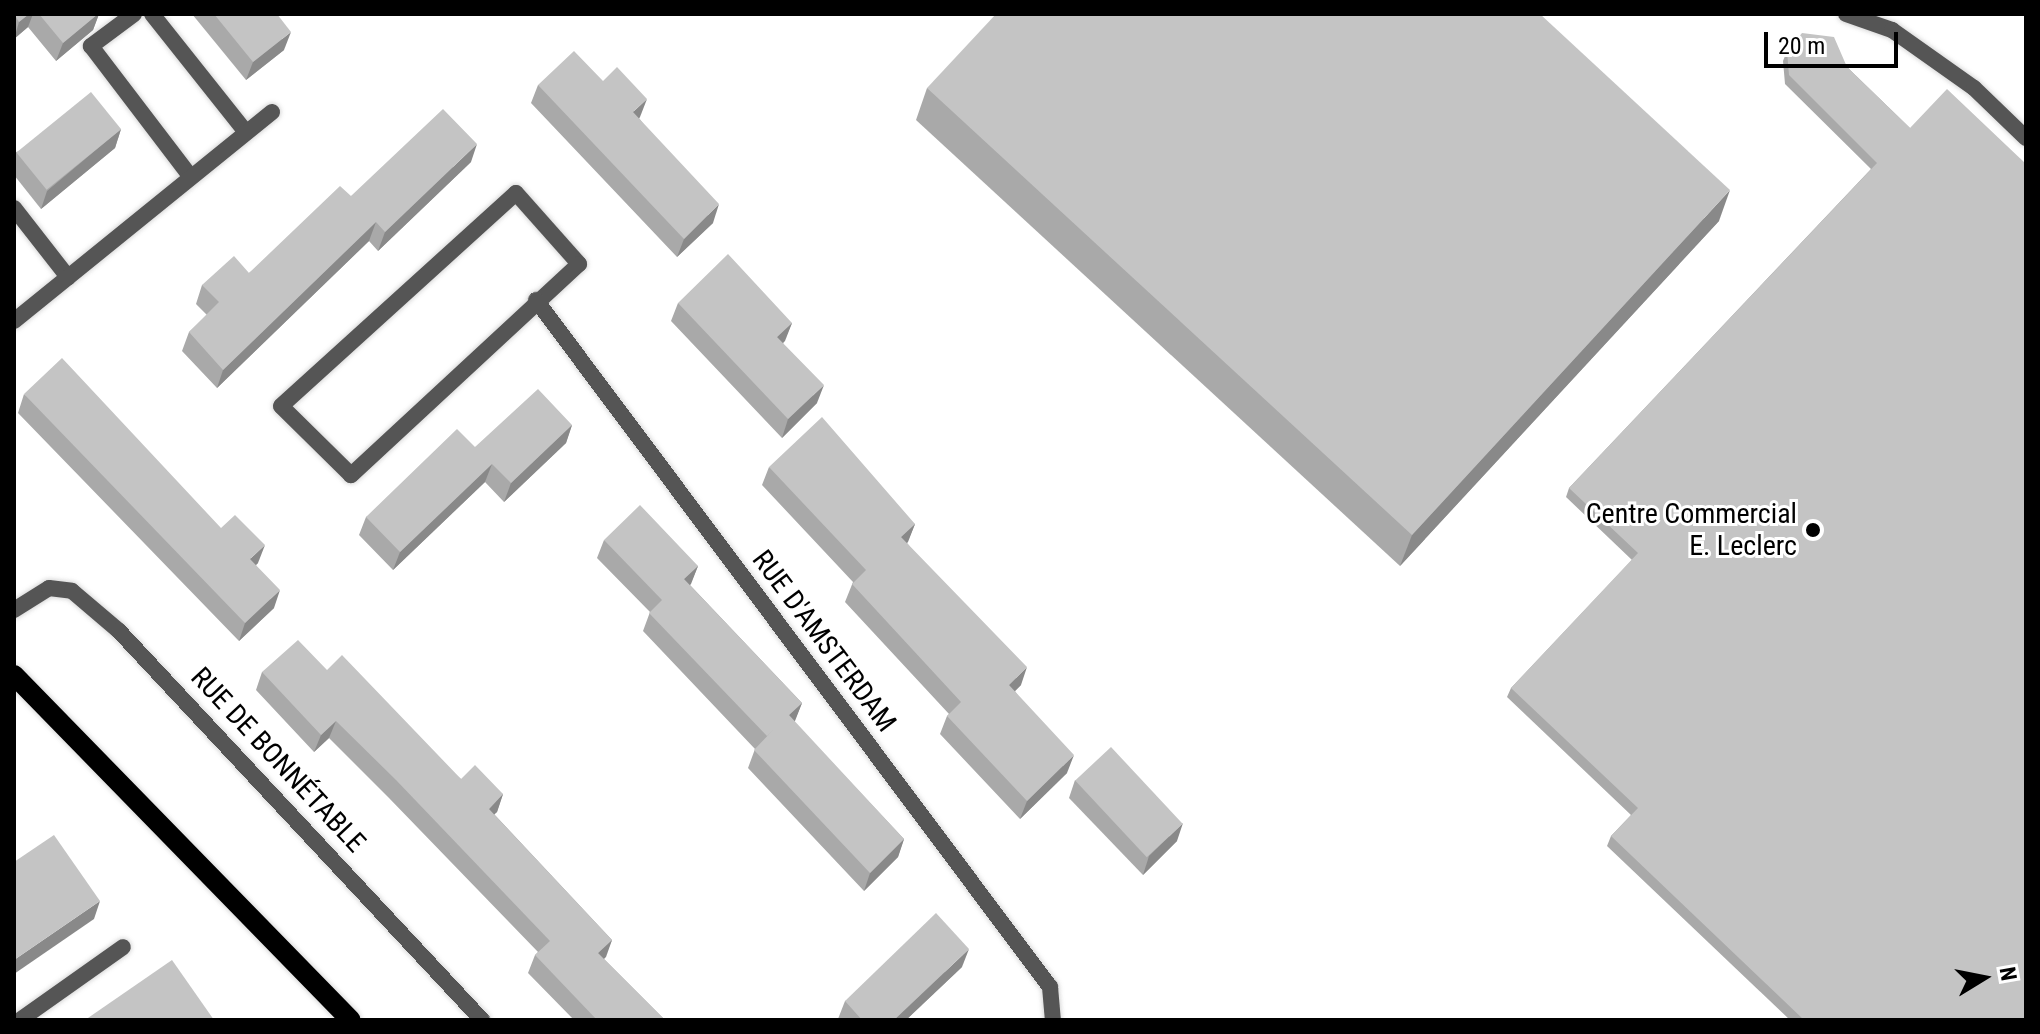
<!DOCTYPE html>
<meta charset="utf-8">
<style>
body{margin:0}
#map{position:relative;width:2040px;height:1034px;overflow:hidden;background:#fff;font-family:"Roboto Condensed",sans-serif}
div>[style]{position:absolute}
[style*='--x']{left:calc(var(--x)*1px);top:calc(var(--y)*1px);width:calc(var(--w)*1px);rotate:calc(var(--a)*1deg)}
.roads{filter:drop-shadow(0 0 2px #dbdbdb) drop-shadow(0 0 2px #dbdbdb)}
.lane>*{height:16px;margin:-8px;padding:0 8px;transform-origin:8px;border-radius:8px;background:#555}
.street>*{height:16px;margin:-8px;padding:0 8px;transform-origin:8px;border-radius:8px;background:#555}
.primary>*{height:20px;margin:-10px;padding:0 10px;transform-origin:10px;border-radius:10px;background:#000}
.wall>*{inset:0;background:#a9a9a9}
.shaded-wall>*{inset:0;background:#898989}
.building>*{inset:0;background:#c4c4c4;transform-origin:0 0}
.dots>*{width:22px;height:22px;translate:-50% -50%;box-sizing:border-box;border:4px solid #fff;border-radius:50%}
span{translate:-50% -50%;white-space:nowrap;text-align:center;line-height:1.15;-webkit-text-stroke:6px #fff;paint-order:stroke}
.poi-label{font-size:28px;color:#000}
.right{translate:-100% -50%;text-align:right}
.street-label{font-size:28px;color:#000}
.frame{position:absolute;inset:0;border:16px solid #000;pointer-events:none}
.north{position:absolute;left:1944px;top:938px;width:80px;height:80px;-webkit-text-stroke:6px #fff;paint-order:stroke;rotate:80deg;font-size:22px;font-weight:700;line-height:32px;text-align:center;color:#000}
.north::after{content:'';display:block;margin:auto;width:28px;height:36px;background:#000;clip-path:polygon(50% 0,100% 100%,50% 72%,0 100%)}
.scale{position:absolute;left:1764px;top:32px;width:134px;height:36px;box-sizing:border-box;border:4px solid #000;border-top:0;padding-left:10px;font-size:24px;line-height:28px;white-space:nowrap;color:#000;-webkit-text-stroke:6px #fff;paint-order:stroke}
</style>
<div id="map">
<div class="roads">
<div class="lane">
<i style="--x:1846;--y:14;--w:49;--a:19.2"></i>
<i style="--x:1892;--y:30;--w:100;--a:35.3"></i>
<i style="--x:1974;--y:88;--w:72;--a:43.9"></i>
</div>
<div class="street">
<i style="--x:134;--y:14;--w:54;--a:143.3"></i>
<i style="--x:91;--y:46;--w:163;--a:52.7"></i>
<i style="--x:152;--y:14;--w:151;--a:51.5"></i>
<i style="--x:516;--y:193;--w:95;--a:48.4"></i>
<i style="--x:579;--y:264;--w:311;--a:137.2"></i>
<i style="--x:351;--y:475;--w:98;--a:-135.4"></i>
<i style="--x:281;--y:406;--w:317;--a:-42.2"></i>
<i style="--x:14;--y:208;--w:88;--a:52"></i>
<i style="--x:536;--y:300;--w:858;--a:53.2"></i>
<i style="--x:1050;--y:987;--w:33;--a:85"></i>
<i style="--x:14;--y:321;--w:332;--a:-39"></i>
<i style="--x:14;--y:610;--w:41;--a:-32.2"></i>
<i style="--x:49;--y:588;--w:23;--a:7"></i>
<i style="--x:72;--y:591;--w:62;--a:40.4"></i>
<i style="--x:119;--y:631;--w:532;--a:46.98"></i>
<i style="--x:20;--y:1020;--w:126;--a:-35.3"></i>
</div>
<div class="primary">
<i style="--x:14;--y:675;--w:482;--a:45.7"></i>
</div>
</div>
<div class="wall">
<i style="clip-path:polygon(14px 14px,99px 14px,93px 30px,56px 61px,28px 27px,14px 39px)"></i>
<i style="clip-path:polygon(192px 14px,277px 14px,284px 50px,246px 80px)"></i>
<i style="clip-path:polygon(1787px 51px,1847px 67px,1910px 128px,2026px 1020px,1790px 1020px,1607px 846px,1611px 836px,1631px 815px,1507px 697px,1511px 688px,1632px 560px,1566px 497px,1569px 488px,1871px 169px,1785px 84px,1783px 61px)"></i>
<i style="clip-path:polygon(603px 81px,640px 117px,639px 118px,713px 223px,677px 257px,531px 103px,538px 85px)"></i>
<i style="clip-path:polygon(927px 88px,1719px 221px,1400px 566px,916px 120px)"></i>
<i style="clip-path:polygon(121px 129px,115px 148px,41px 209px,14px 175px,14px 158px,16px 152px)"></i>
<i style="clip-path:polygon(471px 162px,378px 251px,369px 241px,217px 388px,182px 351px,189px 332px,207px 315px,196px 304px,202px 285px,249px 273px,351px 196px)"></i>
<i style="clip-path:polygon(678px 303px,792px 323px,783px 343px,817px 403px,782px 438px,671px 321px)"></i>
<i style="clip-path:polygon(24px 394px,258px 563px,256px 565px,274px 608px,239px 641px,18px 413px)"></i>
<i style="clip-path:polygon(572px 425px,566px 443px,504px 502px,485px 482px,393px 570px,359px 535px,366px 517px,475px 447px)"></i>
<i style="clip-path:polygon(769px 467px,915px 524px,907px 543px,1021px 685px,1015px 691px,1067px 773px,1020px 819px,940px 734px,947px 716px,949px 714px,845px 602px,853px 582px,762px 485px)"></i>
<i style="clip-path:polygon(604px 540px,698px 566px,690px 585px,802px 703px,794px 722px,904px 839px,898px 857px,864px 891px,748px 768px,755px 749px,643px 631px,650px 612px,597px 558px)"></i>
<i style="clip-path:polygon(327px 670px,461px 779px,503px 794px,497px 812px,494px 814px,612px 940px,604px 959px,665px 1020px,574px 1020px,528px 973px,535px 955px,538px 952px,389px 798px,329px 738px,314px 752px,256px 690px,262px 672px)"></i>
<i style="clip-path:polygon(1075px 780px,1177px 841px,1143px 875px,1069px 798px)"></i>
<i style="clip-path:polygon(962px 967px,906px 1020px,838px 1019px,845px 1001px)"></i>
</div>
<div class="shaded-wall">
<i style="clip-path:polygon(29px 14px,33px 14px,28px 27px,14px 39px,19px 22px)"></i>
<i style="clip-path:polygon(98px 14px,99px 14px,93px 30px,56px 61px,63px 43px)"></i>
<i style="clip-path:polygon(291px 32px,284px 50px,246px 80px,253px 62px)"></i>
<i style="clip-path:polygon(647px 99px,640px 117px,627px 131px,633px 112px)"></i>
<i style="clip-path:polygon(121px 129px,115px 148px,41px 209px,47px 191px)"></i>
<i style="clip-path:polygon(477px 144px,471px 162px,378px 251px,385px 232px)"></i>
<i style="clip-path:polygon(1730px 190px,1719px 221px,1400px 566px,1412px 535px)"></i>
<i style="clip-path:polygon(719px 204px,713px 223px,677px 257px,684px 239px)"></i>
<i style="clip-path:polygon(376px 222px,369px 241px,217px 388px,223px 370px)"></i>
<i style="clip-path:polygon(792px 323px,785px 341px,771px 355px,777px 337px)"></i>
<i style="clip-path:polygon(824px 385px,817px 403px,782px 438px,788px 419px)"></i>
<i style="clip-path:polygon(572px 425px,566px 443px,504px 502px,511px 483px)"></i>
<i style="clip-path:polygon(492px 464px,485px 482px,393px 570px,400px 552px)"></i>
<i style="clip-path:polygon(915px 524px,908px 542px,894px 555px,901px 537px)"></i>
<i style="clip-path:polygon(265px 545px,258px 563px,243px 577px,250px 559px)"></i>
<i style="clip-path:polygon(698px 566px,691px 584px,677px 597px,684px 579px)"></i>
<i style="clip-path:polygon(280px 590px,274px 608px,239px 641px,245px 623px)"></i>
<i style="clip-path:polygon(1027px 667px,1021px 685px,1003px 703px,1009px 685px)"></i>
<i style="clip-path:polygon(802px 703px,795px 721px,782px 734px,789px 715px)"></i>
<i style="clip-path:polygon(336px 721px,329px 738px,314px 752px,321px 735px)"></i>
<i style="clip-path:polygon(1074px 755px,1067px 773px,1020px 819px,1027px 801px)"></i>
<i style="clip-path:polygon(503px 794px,497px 812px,482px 826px,489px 809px)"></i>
<i style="clip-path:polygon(1183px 823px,1177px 841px,1143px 875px,1149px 856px)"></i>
<i style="clip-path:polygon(904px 839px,898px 857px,864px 891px,870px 873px)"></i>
<i style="clip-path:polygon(100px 901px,94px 919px,14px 974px,14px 960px)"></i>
<i style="clip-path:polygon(612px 940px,606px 957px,592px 970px,598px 953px)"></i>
<i style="clip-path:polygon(969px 949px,962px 967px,906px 1020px,894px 1020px)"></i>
</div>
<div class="building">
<i style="clip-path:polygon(14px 14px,29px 14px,19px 22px)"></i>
<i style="clip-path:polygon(39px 14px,98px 14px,63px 43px)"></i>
<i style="clip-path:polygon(214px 14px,277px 14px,291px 32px,253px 62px)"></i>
<i style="clip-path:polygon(996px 14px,1540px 14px,1730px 190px,1412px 535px,927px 88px)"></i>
<i style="clip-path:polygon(1802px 33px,1834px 37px,1847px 67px,1910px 128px,1947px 89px,2026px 164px,2026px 1020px,1804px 1020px,1611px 836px,1638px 808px,1511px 688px,1638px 553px,1569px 488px,1877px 163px,1789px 75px,1787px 51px)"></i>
<i style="clip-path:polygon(574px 51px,603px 81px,617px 67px,647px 99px,633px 112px,719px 204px,684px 239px,538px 85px)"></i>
<i style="left:91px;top:92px;width:48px;height:96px;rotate:51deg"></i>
<i style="clip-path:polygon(443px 109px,477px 144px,385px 232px,376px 222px,223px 370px,189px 332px,219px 302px,202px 285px,234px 256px,249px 273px,340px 186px,351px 196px)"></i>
<i style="clip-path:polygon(728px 254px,792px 323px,777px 337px,824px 385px,788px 419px,678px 303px)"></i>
<i style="clip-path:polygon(62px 358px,221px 528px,235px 515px,265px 545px,250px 559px,280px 590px,245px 623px,24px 394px)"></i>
<i style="clip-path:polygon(538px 389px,572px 425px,511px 483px,492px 464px,400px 552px,366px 517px,457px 429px,475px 447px)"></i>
<i style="clip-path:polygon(822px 417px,915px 524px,901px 537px,1027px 667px,1009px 685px,1074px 755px,1027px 801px,947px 716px,961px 702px,852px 584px,866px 570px,769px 467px)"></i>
<i style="clip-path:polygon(640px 505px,698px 566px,684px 579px,802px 703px,789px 715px,904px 839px,870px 873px,754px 750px,773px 730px,767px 736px,649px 613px,662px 600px,604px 540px)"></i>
<i style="clip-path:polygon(298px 640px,327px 670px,342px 655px,461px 779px,475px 765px,503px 794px,489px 809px,612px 940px,598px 953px,665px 1020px,597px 1020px,535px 955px,550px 941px,396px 780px,336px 721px,321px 735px,262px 672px)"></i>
<i style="left:1111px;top:747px;width:105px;height:49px;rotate:47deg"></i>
<i style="clip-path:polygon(54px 835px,100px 901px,14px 960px,14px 862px)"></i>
<i style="clip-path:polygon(936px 913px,969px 949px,894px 1020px,862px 1020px,845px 1001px)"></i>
<i style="clip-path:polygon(172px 960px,214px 1020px,85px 1020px)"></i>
</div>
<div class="dots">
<i style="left:1813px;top:530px;background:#000"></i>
</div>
<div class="poi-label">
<span class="right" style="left:1797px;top:530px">Centre Commercial<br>E. Leclerc</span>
</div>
<div class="street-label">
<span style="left:824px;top:641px;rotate:53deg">RUE D'AMSTERDAM</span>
<span style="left:278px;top:760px;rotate:47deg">RUE DE BONNÉTABLE</span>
</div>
<div class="frame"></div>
<div class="north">N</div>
<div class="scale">20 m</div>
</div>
